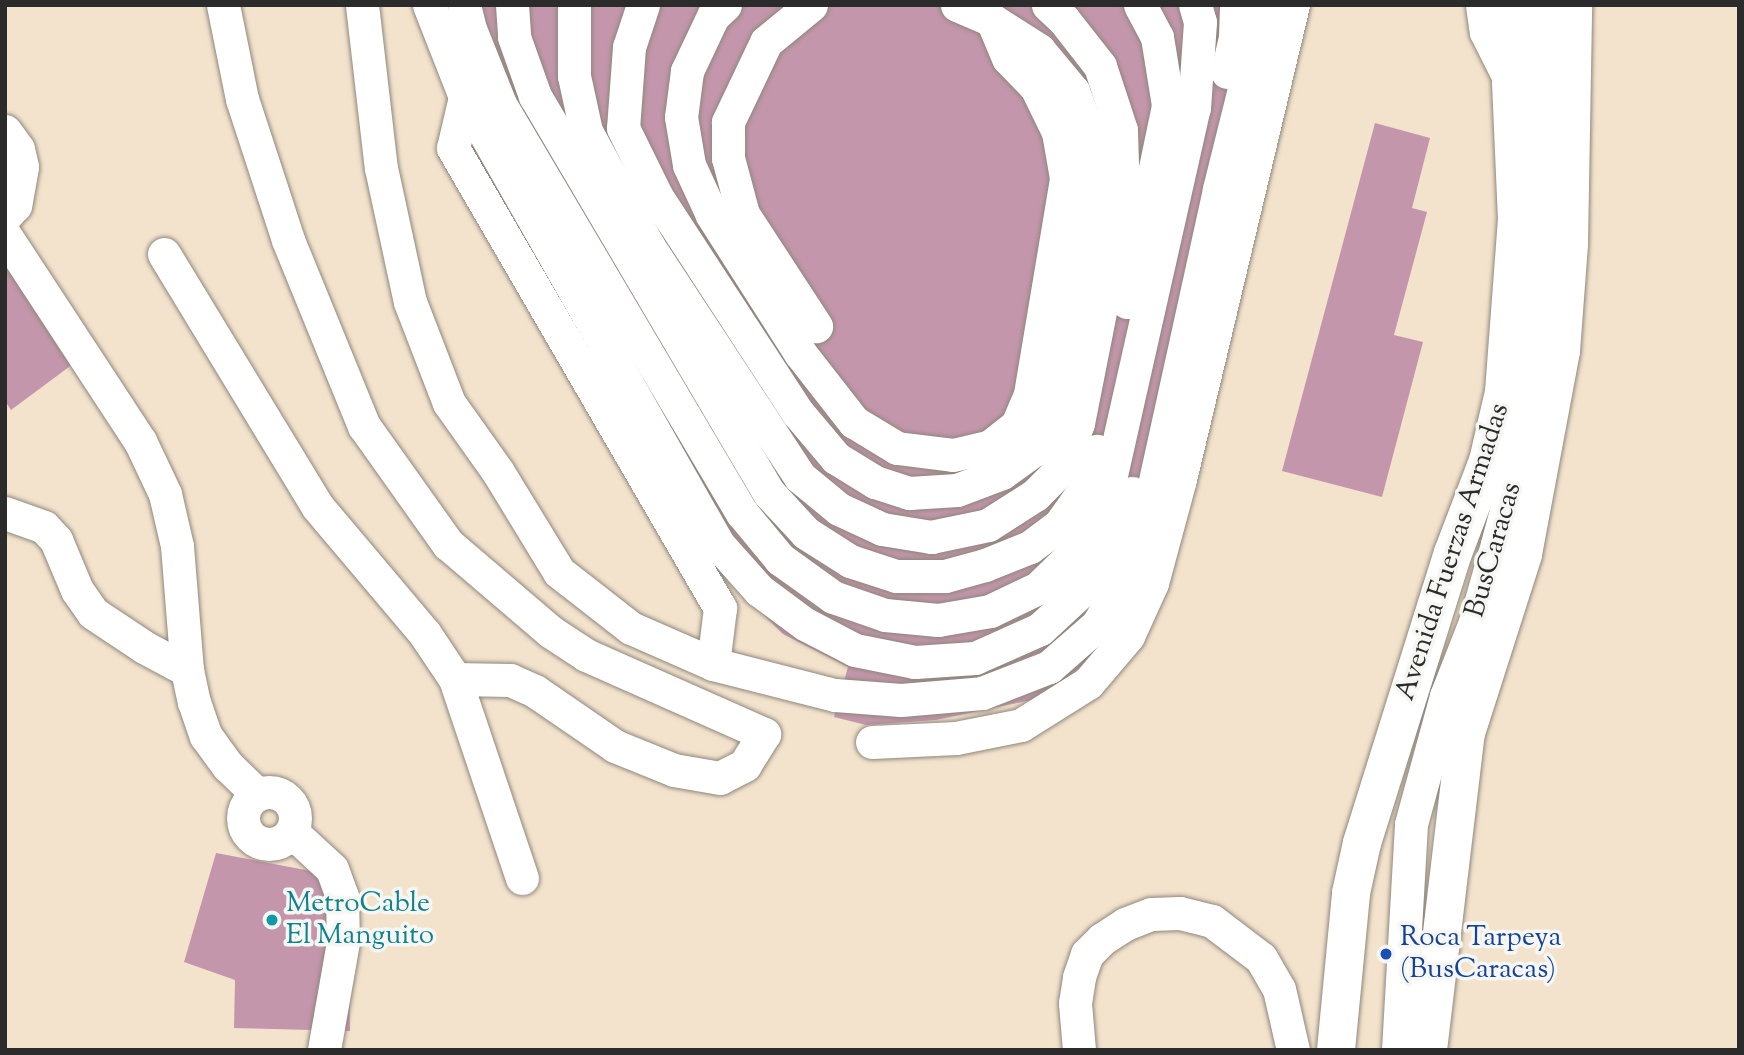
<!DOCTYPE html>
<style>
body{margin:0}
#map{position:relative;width:1744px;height:1055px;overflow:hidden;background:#f3e3cd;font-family:"Sorts Mill Goudy",serif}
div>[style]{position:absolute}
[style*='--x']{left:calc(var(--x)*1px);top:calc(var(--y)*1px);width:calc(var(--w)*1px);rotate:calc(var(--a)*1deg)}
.building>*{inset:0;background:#c496ac}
.roads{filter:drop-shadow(0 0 2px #8f877c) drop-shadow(0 0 2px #8f877c)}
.minor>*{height:33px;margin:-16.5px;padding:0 16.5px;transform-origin:16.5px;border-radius:16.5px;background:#fff}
.minor>.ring{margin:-16.5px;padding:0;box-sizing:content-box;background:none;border:33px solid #fff;border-radius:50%}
.major>*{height:38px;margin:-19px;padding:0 19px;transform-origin:19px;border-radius:19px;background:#fff}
.dots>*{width:19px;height:19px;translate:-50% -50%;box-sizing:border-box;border:4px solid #f6f6f2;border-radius:50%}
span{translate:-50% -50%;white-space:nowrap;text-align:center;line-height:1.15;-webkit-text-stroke:7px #f6f6f2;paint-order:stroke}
.street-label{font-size:28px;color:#2b2b2b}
.culture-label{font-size:28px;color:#0d838f}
.left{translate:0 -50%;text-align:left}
.transit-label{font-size:28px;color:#164399}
.frame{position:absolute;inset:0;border:7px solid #2b2b2b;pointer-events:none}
</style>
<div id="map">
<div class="building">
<i style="clip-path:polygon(447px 5px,1279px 5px,1147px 568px,1090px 661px,1036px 699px,936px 720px,866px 725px,834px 717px,848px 667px,783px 634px,721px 573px,475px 142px)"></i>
<i style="clip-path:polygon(1375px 123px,1430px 138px,1412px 208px,1427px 212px,1394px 335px,1423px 342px,1382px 497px,1282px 471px)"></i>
<i style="clip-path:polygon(5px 258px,77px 361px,11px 410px,5px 401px)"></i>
<i style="clip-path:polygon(216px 853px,348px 878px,350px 1031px,234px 1028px,235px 980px,184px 962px)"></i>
</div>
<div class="roads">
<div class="minor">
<i style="--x:223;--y:5;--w:96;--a:78.6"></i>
<i style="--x:242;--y:99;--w:148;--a:71.9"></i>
<i style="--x:288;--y:240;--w:201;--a:67.8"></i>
<i style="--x:364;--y:426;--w:145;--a:54.6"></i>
<i style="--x:448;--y:544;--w:135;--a:40.5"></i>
<i style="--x:551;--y:632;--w:42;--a:33.3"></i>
<i style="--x:586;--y:655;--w:195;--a:23.9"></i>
<i style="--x:764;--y:734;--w:36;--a:122"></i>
<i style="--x:745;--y:765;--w:28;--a:153"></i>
<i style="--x:720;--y:778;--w:47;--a:-170.1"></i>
<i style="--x:674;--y:770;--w:64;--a:-157.9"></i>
<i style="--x:615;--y:746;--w:97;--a:-145.5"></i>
<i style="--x:535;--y:691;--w:27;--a:-156"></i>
<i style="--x:510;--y:680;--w:55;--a:-179"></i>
<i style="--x:362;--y:5;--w:164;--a:83.4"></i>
<i style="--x:381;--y:168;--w:137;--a:77.8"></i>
<i style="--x:410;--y:302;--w:108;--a:68.9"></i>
<i style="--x:449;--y:403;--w:85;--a:54.6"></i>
<i style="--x:498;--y:472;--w:117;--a:58.6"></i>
<i style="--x:559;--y:572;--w:91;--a:37.9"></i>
<i style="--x:631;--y:628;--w:90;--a:23.7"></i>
<i style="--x:713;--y:664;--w:126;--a:14.3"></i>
<i style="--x:835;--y:695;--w:66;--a:4.3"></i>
<i style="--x:901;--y:700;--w:81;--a:-4.9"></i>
<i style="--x:982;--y:693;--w:72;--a:-21.2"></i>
<i style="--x:1049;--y:667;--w:64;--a:-41.2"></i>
<i style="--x:1097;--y:625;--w:79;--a:-58.5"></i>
<i style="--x:1138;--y:558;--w:378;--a:-77.6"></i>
<i style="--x:1219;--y:189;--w:190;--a:-76"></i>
<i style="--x:429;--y:5;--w:99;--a:68.6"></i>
<i style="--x:465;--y:97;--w:38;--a:61"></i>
<i style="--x:483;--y:130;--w:476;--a:60.4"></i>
<i style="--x:718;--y:544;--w:62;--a:48.3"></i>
<i style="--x:759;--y:590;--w:57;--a:36.5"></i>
<i style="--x:805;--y:624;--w:56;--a:27.5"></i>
<i style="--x:855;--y:650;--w:61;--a:11.3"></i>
<i style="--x:915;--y:662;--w:60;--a:-3.8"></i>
<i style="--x:975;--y:658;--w:71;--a:-24"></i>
<i style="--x:1040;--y:629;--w:69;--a:-42.7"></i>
<i style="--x:1091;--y:582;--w:63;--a:-58.6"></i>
<i style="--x:1124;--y:528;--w:36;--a:-77"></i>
<i style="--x:464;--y:5;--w:25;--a:76"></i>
<i style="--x:470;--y:29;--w:81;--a:68.2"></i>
<i style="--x:500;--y:104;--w:475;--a:59.4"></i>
<i style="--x:742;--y:513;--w:60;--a:50.4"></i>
<i style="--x:780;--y:559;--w:65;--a:35.6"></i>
<i style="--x:833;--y:597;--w:55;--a:19.1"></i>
<i style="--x:885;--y:615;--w:53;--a:5.4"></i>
<i style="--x:938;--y:620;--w:53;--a:-9.8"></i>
<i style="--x:990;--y:611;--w:53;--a:-25.6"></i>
<i style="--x:1038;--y:588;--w:53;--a:-44.2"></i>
<i style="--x:1076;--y:551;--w:53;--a:-58.1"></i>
<i style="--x:1104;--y:506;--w:408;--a:-77.3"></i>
<i style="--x:1194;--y:108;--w:86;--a:-86"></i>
<i style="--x:1200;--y:22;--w:18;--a:-106"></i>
<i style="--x:512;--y:5;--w:32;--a:86"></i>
<i style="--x:514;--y:37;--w:63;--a:70.4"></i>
<i style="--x:535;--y:96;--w:461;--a:59.5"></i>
<i style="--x:769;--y:493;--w:54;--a:47.2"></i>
<i style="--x:806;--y:533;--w:52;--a:32.5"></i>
<i style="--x:850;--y:561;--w:48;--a:18.1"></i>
<i style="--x:896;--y:576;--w:49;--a:0"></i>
<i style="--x:945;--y:576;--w:41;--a:-15.4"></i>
<i style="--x:985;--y:565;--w:48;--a:-21.8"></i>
<i style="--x:1030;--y:547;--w:38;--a:-37"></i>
<i style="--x:1060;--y:524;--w:52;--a:-54.5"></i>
<i style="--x:1090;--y:482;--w:32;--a:-77"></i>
<i style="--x:574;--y:5;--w:71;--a:90"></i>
<i style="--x:574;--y:76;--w:56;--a:77.7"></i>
<i style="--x:586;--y:131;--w:132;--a:61.5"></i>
<i style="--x:649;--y:247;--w:275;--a:56.7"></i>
<i style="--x:800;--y:477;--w:50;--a:39.4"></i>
<i style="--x:839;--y:509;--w:47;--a:24.9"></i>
<i style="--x:882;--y:529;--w:50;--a:9.3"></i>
<i style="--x:931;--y:537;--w:58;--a:-11.9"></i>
<i style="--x:988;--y:525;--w:56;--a:-32.6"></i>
<i style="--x:1035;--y:495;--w:37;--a:-45"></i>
<i style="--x:1061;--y:469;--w:49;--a:-69.7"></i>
<i style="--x:1078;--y:423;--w:232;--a:-78.8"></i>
<i style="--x:1123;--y:195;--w:65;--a:-91.8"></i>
<i style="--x:1121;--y:130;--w:67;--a:-108.2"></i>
<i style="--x:1100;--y:66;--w:58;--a:-128"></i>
<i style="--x:1064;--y:20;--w:22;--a:-137"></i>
<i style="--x:643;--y:5;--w:44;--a:108.4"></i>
<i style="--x:629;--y:47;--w:81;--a:94.2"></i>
<i style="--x:623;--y:128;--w:77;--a:63.8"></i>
<i style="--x:657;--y:197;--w:258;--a:56.9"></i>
<i style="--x:798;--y:413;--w:59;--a:49.8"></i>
<i style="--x:836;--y:458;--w:46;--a:31.6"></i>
<i style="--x:875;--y:482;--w:36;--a:18"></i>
<i style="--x:909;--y:493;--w:48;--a:-3.6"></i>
<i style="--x:957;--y:490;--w:48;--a:-20.7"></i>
<i style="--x:1002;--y:473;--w:39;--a:-36"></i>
<i style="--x:1034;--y:450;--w:31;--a:-59"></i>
<i style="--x:1050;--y:423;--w:252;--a:-79.7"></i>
<i style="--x:1095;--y:175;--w:44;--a:-99.2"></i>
<i style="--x:1088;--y:132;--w:44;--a:-110.1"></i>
<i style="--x:1073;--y:91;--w:53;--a:-129.7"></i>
<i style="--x:1039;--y:50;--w:56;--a:-147.4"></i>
<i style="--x:992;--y:20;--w:38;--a:-157"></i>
<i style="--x:725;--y:5;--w:16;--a:137"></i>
<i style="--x:713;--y:16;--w:61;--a:115.3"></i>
<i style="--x:687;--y:71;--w:46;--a:97.4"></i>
<i style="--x:681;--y:117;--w:49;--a:80.5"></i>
<i style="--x:689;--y:165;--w:55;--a:65.3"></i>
<i style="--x:712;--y:215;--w:164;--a:57.5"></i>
<i style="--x:800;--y:353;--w:88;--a:52"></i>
<i style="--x:854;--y:422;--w:50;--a:31.2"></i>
<i style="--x:897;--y:448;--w:56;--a:7.1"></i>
<i style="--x:953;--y:455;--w:37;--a:-13"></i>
<i style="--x:989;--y:447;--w:36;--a:-38"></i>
<i style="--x:1017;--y:425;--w:34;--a:-67"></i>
<i style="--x:1030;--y:394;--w:219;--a:-80.5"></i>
<i style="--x:1066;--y:178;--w:47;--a:-99.9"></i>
<i style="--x:1058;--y:132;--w:50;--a:-116.1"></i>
<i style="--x:1036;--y:87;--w:40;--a:-134"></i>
<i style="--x:1008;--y:58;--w:41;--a:-112.8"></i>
<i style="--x:811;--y:5;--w:58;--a:140.6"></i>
<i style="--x:766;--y:42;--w:89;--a:115.4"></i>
<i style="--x:728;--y:122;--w:36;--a:90"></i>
<i style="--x:728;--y:158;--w:58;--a:75"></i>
<i style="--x:743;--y:214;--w:134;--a:56.9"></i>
<i style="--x:1482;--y:5;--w:27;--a:82"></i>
<i style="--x:1486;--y:32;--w:56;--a:63.4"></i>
<i style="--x:1227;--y:72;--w:37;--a:-77"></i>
<i style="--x:1235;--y:36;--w:31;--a:-88"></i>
<i style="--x:465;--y:97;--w:52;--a:103.2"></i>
<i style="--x:453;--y:148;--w:532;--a:59.87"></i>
<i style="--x:720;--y:608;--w:56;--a:97.1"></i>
<i style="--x:5;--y:131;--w:22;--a:54"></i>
<i style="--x:18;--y:149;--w:18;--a:77"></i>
<i style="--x:22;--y:167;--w:39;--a:100"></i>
<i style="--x:15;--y:205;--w:15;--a:132"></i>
<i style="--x:5;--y:235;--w:246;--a:56.8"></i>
<i style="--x:140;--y:441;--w:59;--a:64.7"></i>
<i style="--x:165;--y:494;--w:53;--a:77"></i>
<i style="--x:177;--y:546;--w:124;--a:85.4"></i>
<i style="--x:187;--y:670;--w:33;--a:78"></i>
<i style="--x:194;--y:702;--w:36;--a:71"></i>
<i style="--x:206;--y:736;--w:37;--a:54"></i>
<i style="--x:228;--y:766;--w:40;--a:44"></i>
<i style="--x:164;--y:254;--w:295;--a:58.7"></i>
<i style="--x:317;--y:506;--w:167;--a:49.8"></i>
<i style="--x:425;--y:634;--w:54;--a:56.3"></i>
<i style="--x:455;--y:679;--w:210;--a:71.4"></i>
<i style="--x:1127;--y:302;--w:201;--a:-78.2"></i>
<i style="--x:1168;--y:105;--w:69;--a:-99.2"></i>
<i style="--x:1157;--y:37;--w:36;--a:-118"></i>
<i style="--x:5;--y:513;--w:41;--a:19.7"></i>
<i style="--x:44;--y:527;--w:18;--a:47"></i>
<i style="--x:56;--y:540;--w:54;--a:67.2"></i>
<i style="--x:77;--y:590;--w:28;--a:55"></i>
<i style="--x:93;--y:613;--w:61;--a:33.7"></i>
<i style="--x:144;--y:647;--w:49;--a:28.1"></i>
<i style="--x:872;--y:742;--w:84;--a:-2.7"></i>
<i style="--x:956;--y:738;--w:66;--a:-11.3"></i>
<i style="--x:1021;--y:725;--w:79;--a:-32.1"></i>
<i style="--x:1088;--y:683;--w:62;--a:-49.6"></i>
<i style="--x:1128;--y:636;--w:58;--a:-65.6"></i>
<i style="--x:1152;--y:583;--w:108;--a:-74.9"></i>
<i style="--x:1180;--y:479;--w:487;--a:-76.6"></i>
<i class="ring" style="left:243px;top:792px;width:19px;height:19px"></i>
<i style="--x:292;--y:832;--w:54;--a:42.8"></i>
<i style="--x:332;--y:869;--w:29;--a:70"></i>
<i style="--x:342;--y:896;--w:46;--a:88.8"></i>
<i style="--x:343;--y:942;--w:110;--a:100"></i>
<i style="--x:1079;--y:1050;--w:47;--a:-94.9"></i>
<i style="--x:1075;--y:1003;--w:26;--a:-81"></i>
<i style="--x:1079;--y:977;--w:24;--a:-71"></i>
<i style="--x:1087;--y:954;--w:21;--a:-45"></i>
<i style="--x:1102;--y:939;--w:27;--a:-33"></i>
<i style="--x:1125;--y:924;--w:28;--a:-21"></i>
<i style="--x:1151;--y:914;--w:29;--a:-2"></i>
<i style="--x:1180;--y:913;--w:33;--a:14"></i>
<i style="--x:1212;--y:921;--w:61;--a:37.1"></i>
<i style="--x:1261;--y:958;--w:36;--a:60"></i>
<i style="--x:1279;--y:989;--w:63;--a:77.1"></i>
<i style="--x:1398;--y:1050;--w:226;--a:-86.7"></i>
<i style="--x:1411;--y:824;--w:133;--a:-74.7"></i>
<i style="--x:1446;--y:696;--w:79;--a:-68.6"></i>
<i style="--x:1475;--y:622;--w:81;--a:-74.2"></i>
<i style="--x:1497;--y:544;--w:85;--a:-75"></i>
<i style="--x:1519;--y:462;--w:77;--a:-82.5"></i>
<i style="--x:1529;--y:386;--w:123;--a:-83.9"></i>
<i style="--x:1542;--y:264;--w:259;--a:-89.3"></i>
</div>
<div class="major">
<i style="--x:1336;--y:1050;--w:158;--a:-84.5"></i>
<i style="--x:1351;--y:893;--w:51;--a:-77.6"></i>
<i style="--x:1362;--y:843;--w:304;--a:-72.6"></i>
<i style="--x:1453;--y:553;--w:98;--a:-69.2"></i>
<i style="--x:1488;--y:461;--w:71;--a:-76.9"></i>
<i style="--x:1504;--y:392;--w:172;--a:-85.7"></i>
<i style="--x:1517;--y:220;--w:138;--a:-92.5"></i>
<i style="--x:1511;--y:82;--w:77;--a:-88.5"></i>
<i style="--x:1428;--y:1050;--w:319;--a:-83.2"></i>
<i style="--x:1466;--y:733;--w:188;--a:-72.3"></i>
<i style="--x:1523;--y:554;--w:207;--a:-79.4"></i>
<i style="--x:1561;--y:351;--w:107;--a:-85.7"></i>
<i style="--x:1569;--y:244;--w:239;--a:-89"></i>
</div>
</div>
<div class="dots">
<i style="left:272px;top:920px;background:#0f9aa8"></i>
<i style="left:1386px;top:954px;background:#1a4fb4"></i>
</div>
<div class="street-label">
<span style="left:1494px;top:550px;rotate:-74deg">BusCaracas</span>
<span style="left:1453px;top:552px;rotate:-72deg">Avenida Fuerzas Armadas</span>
</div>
<div class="culture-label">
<span class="left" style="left:286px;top:920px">MetroCable<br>El Manguito</span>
</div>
<div class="transit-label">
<span class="left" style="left:1400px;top:954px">Roca Tarpeya<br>(BusCaracas)</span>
</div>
<div class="frame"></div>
</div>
